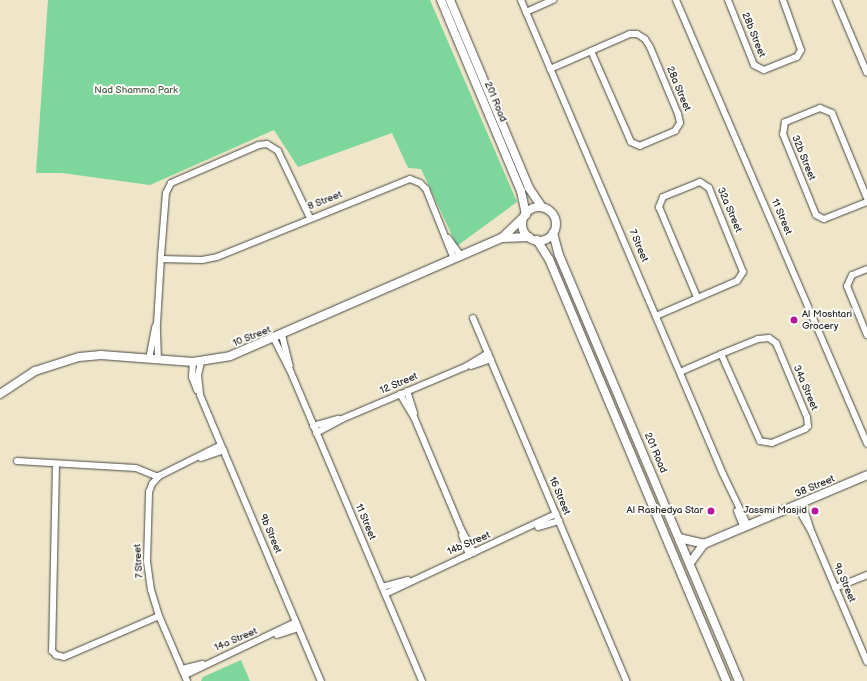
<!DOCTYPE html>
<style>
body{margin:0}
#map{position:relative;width:867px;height:681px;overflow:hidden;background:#efe6ca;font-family:"Balsamiq Sans",sans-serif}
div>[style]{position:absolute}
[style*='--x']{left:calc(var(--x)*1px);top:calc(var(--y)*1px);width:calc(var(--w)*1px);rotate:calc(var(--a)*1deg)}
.green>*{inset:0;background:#7dd69b}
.roads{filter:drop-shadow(0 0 1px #484743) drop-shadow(0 0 1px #484743)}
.minor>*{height:6px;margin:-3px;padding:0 3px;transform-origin:3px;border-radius:3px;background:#fff}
.tertiary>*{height:8px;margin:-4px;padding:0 4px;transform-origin:4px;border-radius:4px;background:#fff}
.tertiary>.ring{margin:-4px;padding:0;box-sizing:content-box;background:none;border:8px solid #fff;border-radius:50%}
.dots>*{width:11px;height:11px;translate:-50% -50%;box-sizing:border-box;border:2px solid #fdfcf7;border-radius:50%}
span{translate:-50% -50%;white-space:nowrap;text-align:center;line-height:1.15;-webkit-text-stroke:4px #fdfcf7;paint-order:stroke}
.street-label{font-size:10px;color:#2b2b2b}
.park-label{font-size:10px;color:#445e4d}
.poi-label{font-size:10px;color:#2b2b2b}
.left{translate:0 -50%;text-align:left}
.right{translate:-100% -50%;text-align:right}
</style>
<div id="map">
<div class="green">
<i style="clip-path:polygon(48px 0,430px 0,517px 202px,457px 246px,421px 169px,408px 168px,392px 133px,298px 167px,274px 130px,150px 185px,62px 173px,36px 173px)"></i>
<i style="clip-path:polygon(241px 660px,250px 681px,201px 681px,203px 677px)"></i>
</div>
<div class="roads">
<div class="minor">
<i style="--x:521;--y:0;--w:515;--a:66.92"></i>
<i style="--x:723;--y:474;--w:58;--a:64.3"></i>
<i style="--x:676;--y:0;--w:483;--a:66.7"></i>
<i style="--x:728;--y:0;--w:70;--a:68.2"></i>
<i style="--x:754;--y:65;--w:11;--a:27"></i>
<i style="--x:764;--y:70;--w:35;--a:-22"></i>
<i style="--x:797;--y:57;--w:8;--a:-60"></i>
<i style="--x:801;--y:50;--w:53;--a:-109.8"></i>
<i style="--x:836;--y:0;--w:79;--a:67"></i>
<i style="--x:526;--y:12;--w:30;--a:-24"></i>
<i style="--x:550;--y:69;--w:45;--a:-23.7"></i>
<i style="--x:591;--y:51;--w:43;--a:-23.6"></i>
<i style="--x:630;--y:34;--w:7;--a:0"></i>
<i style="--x:637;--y:34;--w:9;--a:32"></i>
<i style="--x:645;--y:39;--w:9;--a:58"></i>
<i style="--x:650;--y:47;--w:73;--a:67.3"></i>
<i style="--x:678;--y:114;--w:9;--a:77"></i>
<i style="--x:680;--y:123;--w:9;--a:122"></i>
<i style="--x:675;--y:131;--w:38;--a:157"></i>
<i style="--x:640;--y:146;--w:10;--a:-156"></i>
<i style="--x:631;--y:142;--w:99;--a:-113.7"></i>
<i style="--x:867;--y:198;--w:92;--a:-112.4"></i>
<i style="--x:832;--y:113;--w:13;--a:-157"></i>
<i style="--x:820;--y:108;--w:38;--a:158"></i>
<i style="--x:785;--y:122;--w:12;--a:99"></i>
<i style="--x:783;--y:134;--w:87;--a:67.8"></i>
<i style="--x:816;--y:215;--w:9;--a:27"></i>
<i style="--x:824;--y:219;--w:46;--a:-21.6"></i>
<i style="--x:448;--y:238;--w:22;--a:54"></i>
<i style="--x:161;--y:259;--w:41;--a:1.4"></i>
<i style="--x:202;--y:260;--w:15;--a:-11"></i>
<i style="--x:217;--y:257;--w:208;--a:-22"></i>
<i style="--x:410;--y:179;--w:11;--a:22"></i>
<i style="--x:420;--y:183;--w:8;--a:45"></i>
<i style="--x:426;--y:189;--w:75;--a:68.2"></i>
<i style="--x:867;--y:269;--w:16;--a:158"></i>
<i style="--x:852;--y:275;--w:12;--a:114"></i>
<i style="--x:847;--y:286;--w:53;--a:67.8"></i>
<i style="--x:656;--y:316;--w:88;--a:-23.4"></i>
<i style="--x:737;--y:281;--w:11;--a:-56"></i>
<i style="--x:743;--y:272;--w:91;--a:-112"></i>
<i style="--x:709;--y:188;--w:11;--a:-146"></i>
<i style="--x:700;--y:182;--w:40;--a:158"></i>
<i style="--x:663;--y:197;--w:11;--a:112"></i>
<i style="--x:659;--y:207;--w:98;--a:67.1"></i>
<i style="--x:473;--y:318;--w:394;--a:67.1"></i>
<i style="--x:282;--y:335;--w:32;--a:76"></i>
<i style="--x:274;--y:339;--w:35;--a:63"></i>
<i style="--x:290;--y:370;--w:338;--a:67"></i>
<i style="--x:149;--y:359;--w:33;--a:-79"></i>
<i style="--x:158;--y:360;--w:36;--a:-92"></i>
<i style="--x:157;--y:324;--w:68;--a:-86.6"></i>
<i style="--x:161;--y:256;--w:63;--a:-85.5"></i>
<i style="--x:166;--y:193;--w:11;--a:-63"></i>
<i style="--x:171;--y:183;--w:96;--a:-23.4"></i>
<i style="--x:259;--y:145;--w:8;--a:-7"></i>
<i style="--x:267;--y:144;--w:13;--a:32"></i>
<i style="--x:278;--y:151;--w:74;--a:64.5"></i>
<i style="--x:193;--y:362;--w:15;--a:94"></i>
<i style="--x:192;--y:377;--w:14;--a:69"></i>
<i style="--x:201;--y:362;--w:13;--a:103"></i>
<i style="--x:198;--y:375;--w:20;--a:84"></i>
<i style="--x:200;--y:395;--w:311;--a:67.1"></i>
<i style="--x:471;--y:366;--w:21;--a:-19"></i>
<i style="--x:680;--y:372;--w:45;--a:-23.7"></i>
<i style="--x:721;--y:354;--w:40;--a:-22"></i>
<i style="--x:758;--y:339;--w:11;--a:-5"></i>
<i style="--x:769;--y:338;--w:9;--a:36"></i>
<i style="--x:776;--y:343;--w:80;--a:67.3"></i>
<i style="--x:807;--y:417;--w:9;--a:84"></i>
<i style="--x:808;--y:426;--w:4;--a:135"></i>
<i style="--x:805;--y:429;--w:36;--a:157"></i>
<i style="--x:772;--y:443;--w:12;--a:-171"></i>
<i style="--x:760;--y:441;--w:95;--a:-114.1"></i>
<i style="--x:407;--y:391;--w:23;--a:72"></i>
<i style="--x:400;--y:394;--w:27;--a:59"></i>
<i style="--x:414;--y:417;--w:121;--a:67.2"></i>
<i style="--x:461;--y:529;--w:27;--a:62"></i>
<i style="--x:313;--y:426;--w:26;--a:-16"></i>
<i style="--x:316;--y:433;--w:30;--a:-28"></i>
<i style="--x:342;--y:419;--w:134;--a:-22.9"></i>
<i style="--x:465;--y:367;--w:27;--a:-31"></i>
<i style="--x:201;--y:458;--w:24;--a:-19"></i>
<i style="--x:17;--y:461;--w:119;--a:3.4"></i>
<i style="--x:136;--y:468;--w:24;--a:22"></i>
<i style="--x:56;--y:464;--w:187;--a:91.2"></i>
<i style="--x:52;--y:651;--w:6;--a:45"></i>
<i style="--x:56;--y:655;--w:8;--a:14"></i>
<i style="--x:64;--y:657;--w:103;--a:-23.3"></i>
<i style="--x:802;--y:503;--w:32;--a:72"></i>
<i style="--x:812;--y:533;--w:140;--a:66.9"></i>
<i style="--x:796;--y:505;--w:30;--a:60"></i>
<i style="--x:737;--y:511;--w:18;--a:68"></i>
<i style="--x:538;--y:527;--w:22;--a:-16"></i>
<i style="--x:462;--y:535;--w:21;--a:71"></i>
<i style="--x:382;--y:587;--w:27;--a:-15"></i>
<i style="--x:835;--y:588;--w:35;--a:-22"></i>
<i style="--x:385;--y:594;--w:189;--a:-25.1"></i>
<i style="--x:277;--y:635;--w:22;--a:-18"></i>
<i style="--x:182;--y:669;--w:21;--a:-14"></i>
<i style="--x:185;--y:675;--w:123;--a:-25.5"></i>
<i style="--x:187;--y:681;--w:71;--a:-113.3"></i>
<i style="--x:159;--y:616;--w:27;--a:-107"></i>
<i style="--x:151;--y:590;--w:29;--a:-98"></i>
<i style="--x:147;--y:561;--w:69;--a:-88.3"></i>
<i style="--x:149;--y:492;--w:9;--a:-69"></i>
<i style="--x:152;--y:484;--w:11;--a:-49"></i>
<i style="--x:159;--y:476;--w:69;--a:-26.6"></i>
</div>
<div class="tertiary">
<i style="--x:441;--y:0;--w:207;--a:67.3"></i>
<i style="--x:521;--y:191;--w:24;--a:78"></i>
<i style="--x:450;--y:0;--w:204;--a:67.2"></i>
<i style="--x:529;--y:188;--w:23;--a:56"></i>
<i class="ring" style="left:522px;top:207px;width:26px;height:26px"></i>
<i style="--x:553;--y:233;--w:23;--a:75"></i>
<i style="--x:559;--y:255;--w:462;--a:67.1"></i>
<i style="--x:503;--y:237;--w:29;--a:-44"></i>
<i style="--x:537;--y:240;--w:22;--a:58"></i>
<i style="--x:549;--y:259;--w:458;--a:67.2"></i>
<i style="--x:0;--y:394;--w:42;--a:-33.3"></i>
<i style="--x:35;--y:371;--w:46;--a:-17.7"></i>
<i style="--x:79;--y:357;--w:22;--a:-5"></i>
<i style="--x:101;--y:355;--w:92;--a:4.4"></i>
<i style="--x:193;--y:362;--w:37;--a:-9"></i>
<i style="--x:230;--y:356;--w:296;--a:-23.5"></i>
<i style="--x:502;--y:238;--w:27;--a:-2"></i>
<i style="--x:679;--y:538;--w:26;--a:13"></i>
<i style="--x:690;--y:563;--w:24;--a:-54"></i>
<i style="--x:704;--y:544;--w:177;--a:-22.9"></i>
</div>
</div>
<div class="dots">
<i style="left:794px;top:320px;background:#b5179e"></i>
<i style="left:711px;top:511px;background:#b5179e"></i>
<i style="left:815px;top:511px;background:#b5179e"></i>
</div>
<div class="street-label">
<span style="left:753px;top:35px;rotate:68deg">28b Street</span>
<span style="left:678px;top:89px;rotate:67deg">28a Street</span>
<span style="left:495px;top:102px;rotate:67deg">201 Road</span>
<span style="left:803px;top:158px;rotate:68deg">32b Street</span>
<span style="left:325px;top:201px;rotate:-22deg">8 Street</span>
<span style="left:729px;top:210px;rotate:67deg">32a Street</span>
<span style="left:781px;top:217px;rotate:67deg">11 Street</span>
<span style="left:638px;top:246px;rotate:67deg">7 Street</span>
<span style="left:252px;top:337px;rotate:-22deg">10 Street</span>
<span style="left:399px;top:384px;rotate:-23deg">12 Street</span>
<span style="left:805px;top:388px;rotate:67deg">34a Street</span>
<span style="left:655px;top:453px;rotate:67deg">201 Road</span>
<span style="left:815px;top:487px;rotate:-23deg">38 Street</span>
<span style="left:559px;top:496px;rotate:67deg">16 Street</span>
<span style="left:365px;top:522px;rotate:67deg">11 Street</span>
<span style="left:270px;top:534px;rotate:67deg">9b Street</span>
<span style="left:469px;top:544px;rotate:-23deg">14b Street</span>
<span style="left:139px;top:561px;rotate:-94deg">7 Street</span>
<span style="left:844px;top:583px;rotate:67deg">9a Street</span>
<span style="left:236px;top:640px;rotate:-23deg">14a Street</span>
</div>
<div class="park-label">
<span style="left:136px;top:91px">Nad Shamma Park</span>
</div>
<div class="poi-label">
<span class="left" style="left:802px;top:320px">Al Moshtari<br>Grocery</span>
<span class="right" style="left:703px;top:511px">Al Rashedya Star</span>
<span class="right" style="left:807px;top:511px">Jassmi Masjid</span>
</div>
</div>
